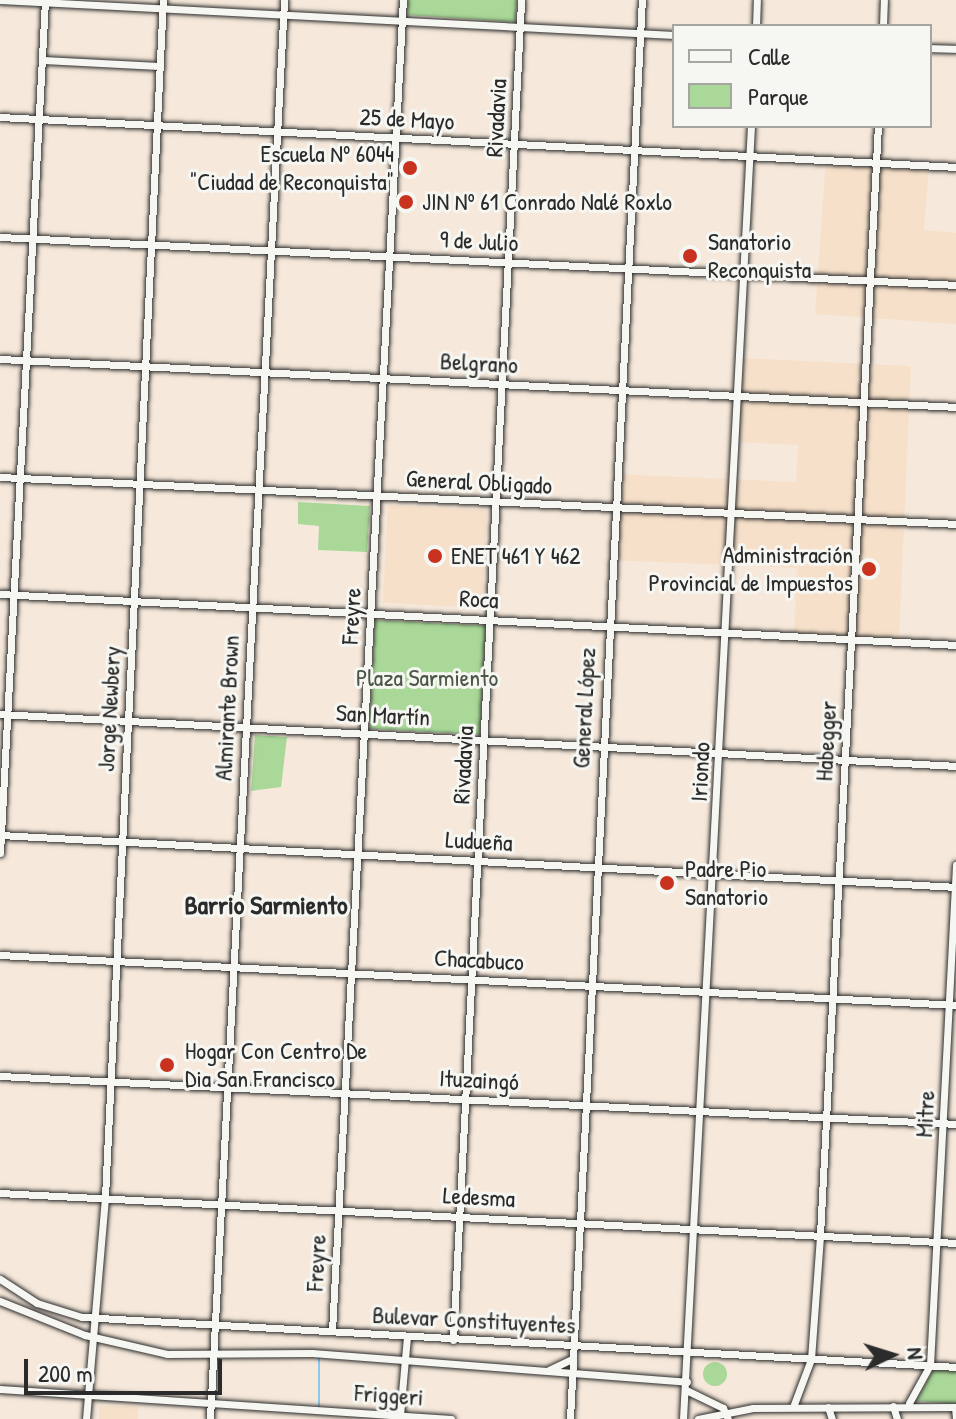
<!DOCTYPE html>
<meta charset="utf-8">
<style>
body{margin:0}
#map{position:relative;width:956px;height:1419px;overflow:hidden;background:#f6e9db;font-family:"Patrick Hand",sans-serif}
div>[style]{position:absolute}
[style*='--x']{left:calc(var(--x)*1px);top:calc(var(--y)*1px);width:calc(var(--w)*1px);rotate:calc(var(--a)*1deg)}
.built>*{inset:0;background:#f6e0ca;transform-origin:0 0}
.green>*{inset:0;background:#a9d898;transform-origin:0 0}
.round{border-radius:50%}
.stream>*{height:2px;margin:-1px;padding:0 1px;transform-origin:1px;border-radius:1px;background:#8dc8ed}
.roads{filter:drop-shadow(0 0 2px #2b2b2b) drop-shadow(0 0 2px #2b2b2b)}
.minor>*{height:7px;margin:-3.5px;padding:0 3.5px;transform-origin:3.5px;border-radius:3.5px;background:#f6f6f2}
.dots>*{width:22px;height:22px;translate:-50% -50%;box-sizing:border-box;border:4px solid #f6f6f2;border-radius:50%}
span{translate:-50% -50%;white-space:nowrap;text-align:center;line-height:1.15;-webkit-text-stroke:6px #f6f6f2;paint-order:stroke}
.street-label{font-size:24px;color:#2b2b2b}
.poi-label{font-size:24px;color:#2b2b2b}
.right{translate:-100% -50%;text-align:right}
.left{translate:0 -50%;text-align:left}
.park-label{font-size:24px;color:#4a5646}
.neighbourhood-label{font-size:26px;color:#2b2b2b;font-weight:700}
.legend{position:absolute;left:672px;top:24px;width:260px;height:104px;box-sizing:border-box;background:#f6f6f2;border:2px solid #a5a5a2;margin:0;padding:10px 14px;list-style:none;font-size:24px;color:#2b2b2b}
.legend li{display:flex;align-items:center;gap:16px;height:40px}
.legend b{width:40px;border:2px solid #a5a5a2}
.north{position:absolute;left:852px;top:1315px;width:80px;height:80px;-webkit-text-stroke:6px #f6f6f2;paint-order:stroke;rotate:86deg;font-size:22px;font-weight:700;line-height:32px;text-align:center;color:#2b2b2b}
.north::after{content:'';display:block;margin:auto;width:28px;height:36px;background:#2b2b2b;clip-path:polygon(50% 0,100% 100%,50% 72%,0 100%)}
.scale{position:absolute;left:24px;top:1359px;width:198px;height:36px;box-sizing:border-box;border:4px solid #2b2b2b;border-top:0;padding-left:10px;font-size:24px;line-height:28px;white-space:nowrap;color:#2b2b2b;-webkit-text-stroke:6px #f6f6f2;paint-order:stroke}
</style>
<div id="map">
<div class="built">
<i style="clip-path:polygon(826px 158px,929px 166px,924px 230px,956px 233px,956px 324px,815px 314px)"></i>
<i style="clip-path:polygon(740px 358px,911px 366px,899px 639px,794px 634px,797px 568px,610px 560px,614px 474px,796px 482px,798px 445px,736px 442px)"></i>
<i style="left:388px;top:505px;width:99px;height:98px;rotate:3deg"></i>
<i style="left:99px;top:1406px;width:39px;height:13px"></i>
</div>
<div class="green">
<i style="clip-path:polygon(408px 0,517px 0,515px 22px,407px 15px)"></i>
<i style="clip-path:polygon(298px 502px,370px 506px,367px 552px,318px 550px,319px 526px,298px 524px)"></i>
<i style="left:375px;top:620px;width:111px;height:109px;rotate:3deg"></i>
<i style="clip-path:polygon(255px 735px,287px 737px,281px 787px,251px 791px)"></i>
<i class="round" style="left:703px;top:1362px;width:24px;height:24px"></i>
<i style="clip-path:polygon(933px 1370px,956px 1371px,956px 1404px,916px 1401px)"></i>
</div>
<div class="stream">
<i style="--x:319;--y:1357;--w:49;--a:90"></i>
</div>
<div class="roads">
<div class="minor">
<i style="--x:0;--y:0;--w:675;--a:2.97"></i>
<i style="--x:756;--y:26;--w:26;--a:-88"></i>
<i style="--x:883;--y:26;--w:26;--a:-88"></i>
<i style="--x:930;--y:48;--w:26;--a:2"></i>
<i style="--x:42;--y:60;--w:118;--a:2.9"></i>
<i style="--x:0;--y:117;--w:957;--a:2.99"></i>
<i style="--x:0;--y:237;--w:957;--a:2.87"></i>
<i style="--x:0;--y:359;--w:957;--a:2.87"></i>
<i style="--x:0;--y:477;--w:957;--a:2.81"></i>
<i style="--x:0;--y:594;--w:957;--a:3.05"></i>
<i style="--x:0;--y:714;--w:957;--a:3.11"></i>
<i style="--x:0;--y:835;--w:957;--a:3.11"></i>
<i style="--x:0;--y:853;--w:854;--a:-86.98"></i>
<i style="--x:0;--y:955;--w:957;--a:2.99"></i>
<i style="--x:0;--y:1076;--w:957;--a:2.87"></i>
<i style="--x:0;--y:1193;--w:957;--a:2.99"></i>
<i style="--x:0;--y:1279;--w:44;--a:33"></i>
<i style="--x:37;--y:1303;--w:47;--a:17.3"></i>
<i style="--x:82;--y:1317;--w:875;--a:3.27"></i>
<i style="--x:0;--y:1301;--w:92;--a:21.8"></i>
<i style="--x:85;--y:1335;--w:84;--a:13"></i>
<i style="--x:167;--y:1354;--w:145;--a:-0.4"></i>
<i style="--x:312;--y:1353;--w:376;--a:4.4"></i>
<i style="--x:332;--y:1331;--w:1333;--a:-86.95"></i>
<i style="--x:453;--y:1340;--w:1342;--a:-87.09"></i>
<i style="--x:549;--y:1370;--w:25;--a:-26"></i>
<i style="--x:0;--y:1389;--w:452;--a:3.8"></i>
<i style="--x:686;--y:1390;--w:41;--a:25.9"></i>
<i style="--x:723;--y:1408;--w:12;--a:66"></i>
<i style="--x:909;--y:1403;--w:43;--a:-61.1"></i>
<i style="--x:930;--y:1365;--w:501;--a:-87.02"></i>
<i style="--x:893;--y:1406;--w:14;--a:73"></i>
<i style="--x:793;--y:1407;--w:51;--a:-69.4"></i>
<i style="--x:811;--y:1359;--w:124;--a:-85.8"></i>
<i style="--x:820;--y:1235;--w:1111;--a:-87.01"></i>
<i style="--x:828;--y:1407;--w:13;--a:72"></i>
<i style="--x:955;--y:1407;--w:12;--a:85"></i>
<i style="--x:400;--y:1415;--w:78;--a:-84.9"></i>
<i style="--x:210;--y:1418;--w:1420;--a:-87.01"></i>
<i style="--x:86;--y:1419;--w:223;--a:-85.1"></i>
<i style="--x:105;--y:1197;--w:1198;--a:-87.23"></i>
<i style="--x:570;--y:1419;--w:1421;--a:-87.1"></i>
<i style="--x:683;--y:1419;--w:1295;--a:-86.99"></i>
<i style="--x:698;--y:1419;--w:56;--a:-11.3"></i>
<i style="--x:753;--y:1408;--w:203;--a:-0.3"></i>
</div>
</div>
<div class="dots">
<i style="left:410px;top:168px;background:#c8321e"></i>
<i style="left:406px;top:202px;background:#c8321e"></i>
<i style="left:690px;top:256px;background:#c8321e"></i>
<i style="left:435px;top:556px;background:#c8321e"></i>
<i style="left:869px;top:569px;background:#c8321e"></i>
<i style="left:667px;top:883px;background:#c8321e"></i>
<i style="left:167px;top:1065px;background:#c8321e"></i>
</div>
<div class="street-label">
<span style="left:496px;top:118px;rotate:-87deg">Rivadavia</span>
<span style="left:407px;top:119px;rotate:3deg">25 de Mayo</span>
<span style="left:479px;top:241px;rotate:3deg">9 de Julio</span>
<span style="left:479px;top:363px;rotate:3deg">Belgrano</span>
<span style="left:479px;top:482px;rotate:3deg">General Obligado</span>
<span style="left:479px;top:599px;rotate:3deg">Roca</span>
<span style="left:351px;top:616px;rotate:-87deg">Freyre</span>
<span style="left:227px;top:708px;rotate:-87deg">Almirante Brown</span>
<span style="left:584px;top:708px;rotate:-87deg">General López</span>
<span style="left:109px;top:709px;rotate:-87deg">Jorge Newbery</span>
<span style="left:383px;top:715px;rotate:3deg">San Martín</span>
<span style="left:826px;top:741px;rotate:-87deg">Habegger</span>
<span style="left:463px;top:765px;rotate:-87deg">Rivadavia</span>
<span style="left:700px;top:772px;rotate:-87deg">Iriondo</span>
<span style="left:479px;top:841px;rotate:3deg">Ludueña</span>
<span style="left:479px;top:960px;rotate:3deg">Chacabuco</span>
<span style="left:479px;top:1080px;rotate:3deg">Ituzaingó</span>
<span style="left:925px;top:1114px;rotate:-87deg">Mitre</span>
<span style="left:479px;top:1197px;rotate:3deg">Ledesma</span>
<span style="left:316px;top:1263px;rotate:-87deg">Freyre</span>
<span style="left:474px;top:1320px;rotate:3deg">Bulevar Constituyentes</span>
<span style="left:389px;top:1395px;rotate:4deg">Friggeri</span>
</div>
<div class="poi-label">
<span class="right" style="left:394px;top:168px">Escuela Nº 6044<br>"Ciudad de Reconquista"</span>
<span class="left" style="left:422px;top:202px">JIN Nº 61 Conrado Nalé Roxlo</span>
<span class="left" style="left:708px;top:256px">Sanatorio<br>Reconquista</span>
<span class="right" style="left:853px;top:569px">Administración<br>Provincial de Impuestos</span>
<span class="left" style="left:451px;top:556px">ENET 461 Y 462</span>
<span class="left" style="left:685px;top:883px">Padre Pio<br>Sanatorio</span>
<span class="left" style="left:185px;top:1065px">Hogar Con Centro De<br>Dia San Francisco</span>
</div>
<div class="park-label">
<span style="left:427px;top:678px">Plaza Sarmiento</span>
</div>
<div class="neighbourhood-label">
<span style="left:266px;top:905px">Barrio Sarmiento</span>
</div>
<ul class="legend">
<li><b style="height:10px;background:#f6f6f2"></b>Calle</li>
<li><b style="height:22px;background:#a9d898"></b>Parque</li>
</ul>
<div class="north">N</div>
<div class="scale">200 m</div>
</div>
